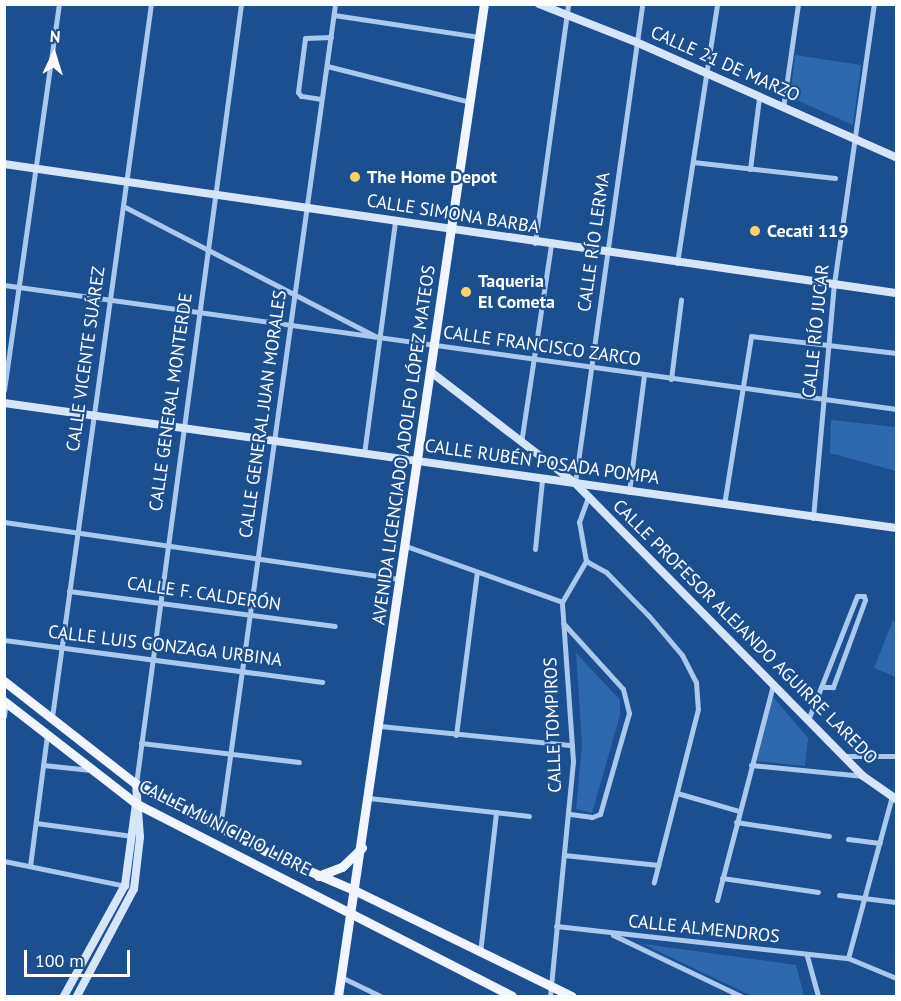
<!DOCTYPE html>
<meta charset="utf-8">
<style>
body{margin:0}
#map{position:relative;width:901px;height:1001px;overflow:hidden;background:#1b4f8f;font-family:"PT Sans",sans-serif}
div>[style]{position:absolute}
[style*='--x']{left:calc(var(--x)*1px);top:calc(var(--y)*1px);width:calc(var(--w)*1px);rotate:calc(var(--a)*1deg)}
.green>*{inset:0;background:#2e69ad}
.street>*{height:5px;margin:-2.5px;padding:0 2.5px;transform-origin:2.5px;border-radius:2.5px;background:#a9c9ee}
.secondary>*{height:8px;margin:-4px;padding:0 4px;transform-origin:4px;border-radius:4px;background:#d6e6fa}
.primary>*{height:9px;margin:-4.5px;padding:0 4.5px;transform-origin:4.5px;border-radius:4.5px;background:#f0f6ff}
.dots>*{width:16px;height:16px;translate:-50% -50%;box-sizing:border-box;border:3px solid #1b4f8f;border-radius:50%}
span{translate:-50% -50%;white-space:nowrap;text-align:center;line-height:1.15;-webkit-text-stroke:4.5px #1b4f8f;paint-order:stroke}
.street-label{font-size:18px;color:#fff}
.poi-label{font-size:18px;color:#fff;font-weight:700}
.left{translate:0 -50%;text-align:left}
.frame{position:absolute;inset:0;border:6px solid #fff;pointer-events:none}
.north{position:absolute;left:24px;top:24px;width:60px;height:60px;-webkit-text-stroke:4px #1b4f8f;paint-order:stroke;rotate:4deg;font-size:16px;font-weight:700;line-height:24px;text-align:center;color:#fff}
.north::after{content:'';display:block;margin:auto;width:21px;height:27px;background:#fff;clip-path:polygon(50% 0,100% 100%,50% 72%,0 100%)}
.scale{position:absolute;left:24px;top:950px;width:106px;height:27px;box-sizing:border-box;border:3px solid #fff;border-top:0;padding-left:8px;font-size:18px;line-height:21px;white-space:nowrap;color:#fff;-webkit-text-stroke:4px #1b4f8f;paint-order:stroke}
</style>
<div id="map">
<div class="green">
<i style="clip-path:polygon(795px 55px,861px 65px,853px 125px,790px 97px)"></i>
<i style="clip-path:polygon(831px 420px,896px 427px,896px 471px,830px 453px)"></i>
<i style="clip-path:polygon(893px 620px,896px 622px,896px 677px,874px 668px)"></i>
<i style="clip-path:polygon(576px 653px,620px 700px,620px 715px,592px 813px,576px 809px,582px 745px)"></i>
<i style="clip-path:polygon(773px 697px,808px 738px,805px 766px,756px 761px)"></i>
<i style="clip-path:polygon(643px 944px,796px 965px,804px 996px,752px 996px)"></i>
</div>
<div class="street">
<i style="--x:334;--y:15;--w:148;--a:8.6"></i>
<i style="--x:327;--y:66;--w:147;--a:14.1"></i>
<i style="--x:321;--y:99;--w:20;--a:-171"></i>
<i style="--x:301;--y:96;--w:5;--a:-127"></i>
<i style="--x:298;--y:92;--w:54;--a:-82.6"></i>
<i style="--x:305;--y:38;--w:26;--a:-2"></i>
<i style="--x:783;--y:108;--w:105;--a:-81.8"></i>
<i style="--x:693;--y:162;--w:143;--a:6.4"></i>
<i style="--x:750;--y:169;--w:72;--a:-82.8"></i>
<i style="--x:123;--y:206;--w:284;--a:27.3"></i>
<i style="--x:535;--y:243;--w:241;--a:-82.1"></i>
<i style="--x:677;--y:263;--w:262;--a:-81.2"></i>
<i style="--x:4;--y:285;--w:901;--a:7.91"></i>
<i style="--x:671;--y:379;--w:80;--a:-82.8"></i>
<i style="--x:4;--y:390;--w:390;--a:-81.9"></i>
<i style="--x:521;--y:443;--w:200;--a:-81.4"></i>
<i style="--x:364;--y:454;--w:235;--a:-82.4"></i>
<i style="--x:575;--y:483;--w:484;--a:-82"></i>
<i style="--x:629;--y:492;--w:118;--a:-82.7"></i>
<i style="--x:724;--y:505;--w:171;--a:-80.9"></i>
<i style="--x:751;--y:336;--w:146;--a:6.7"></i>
<i style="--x:813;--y:518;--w:235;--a:-84.9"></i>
<i style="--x:834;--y:284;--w:283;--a:-81.9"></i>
<i style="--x:4;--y:522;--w:399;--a:8.2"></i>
<i style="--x:406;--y:546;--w:166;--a:19.7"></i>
<i style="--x:535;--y:549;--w:69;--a:-84.2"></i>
<i style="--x:586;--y:561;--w:23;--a:29"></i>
<i style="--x:606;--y:572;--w:62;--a:45.7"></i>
<i style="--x:649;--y:616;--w:51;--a:49.8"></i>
<i style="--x:682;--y:655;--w:30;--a:63"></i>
<i style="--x:696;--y:682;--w:27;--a:86"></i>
<i style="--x:698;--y:709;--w:179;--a:104.3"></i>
<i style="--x:69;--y:591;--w:268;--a:7.5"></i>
<i style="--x:563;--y:623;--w:89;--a:47.7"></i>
<i style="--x:623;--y:689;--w:25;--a:76"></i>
<i style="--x:629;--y:713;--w:105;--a:106"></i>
<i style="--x:600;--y:814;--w:9;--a:159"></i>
<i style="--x:592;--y:817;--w:22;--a:-172"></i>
<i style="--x:4;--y:640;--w:321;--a:7.5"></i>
<i style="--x:4;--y:716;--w:14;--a:-82"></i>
<i style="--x:52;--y:717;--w:720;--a:-82.1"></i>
<i style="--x:808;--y:720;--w:87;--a:-68.4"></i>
<i style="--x:840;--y:639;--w:46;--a:-68.4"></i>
<i style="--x:857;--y:596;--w:7;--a:0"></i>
<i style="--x:864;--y:596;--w:4;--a:76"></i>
<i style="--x:865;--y:600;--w:93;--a:110.2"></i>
<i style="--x:833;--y:687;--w:12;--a:180"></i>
<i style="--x:380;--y:726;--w:193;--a:5.7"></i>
<i style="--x:456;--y:735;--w:164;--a:-82.7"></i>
<i style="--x:141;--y:743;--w:159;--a:6.9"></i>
<i style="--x:844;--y:756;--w:52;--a:0"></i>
<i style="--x:43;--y:765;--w:48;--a:5.9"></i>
<i style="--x:751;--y:765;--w:113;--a:5.6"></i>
<i style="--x:136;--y:784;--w:787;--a:-82.33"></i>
<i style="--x:677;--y:793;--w:65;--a:16.2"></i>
<i style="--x:369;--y:798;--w:161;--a:6.4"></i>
<i style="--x:736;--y:822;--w:94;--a:8.6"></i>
<i style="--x:36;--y:823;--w:97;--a:7.7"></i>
<i style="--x:220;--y:828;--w:832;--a:-82.05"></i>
<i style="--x:848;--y:839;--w:32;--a:7"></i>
<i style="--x:564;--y:855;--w:95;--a:6.1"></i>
<i style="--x:4;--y:861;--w:125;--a:11.6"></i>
<i style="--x:30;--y:866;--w:132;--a:-82.6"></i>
<i style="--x:722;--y:878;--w:97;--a:8.3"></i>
<i style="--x:839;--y:895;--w:57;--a:7"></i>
<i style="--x:717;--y:900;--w:222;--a:-75.4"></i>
<i style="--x:556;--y:926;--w:294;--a:6.3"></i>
<i style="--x:848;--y:958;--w:52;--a:22.6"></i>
<i style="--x:613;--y:935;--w:142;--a:25.5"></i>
<i style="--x:480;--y:953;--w:142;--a:-83.5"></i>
<i style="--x:807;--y:956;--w:41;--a:74.6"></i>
<i style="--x:848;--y:958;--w:168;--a:-74.8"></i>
<i style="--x:341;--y:977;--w:43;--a:26"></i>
<i style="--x:550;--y:996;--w:236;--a:-84.4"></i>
<i style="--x:573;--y:761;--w:159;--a:-94"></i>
<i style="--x:562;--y:602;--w:48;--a:-59.7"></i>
<i style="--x:586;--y:561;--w:40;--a:-100"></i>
<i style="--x:579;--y:522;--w:27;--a:-70"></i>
</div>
<div class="secondary">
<i style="--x:539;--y:4;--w:104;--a:21.4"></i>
<i style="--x:636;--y:42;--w:284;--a:23.9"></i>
<i style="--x:4;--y:164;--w:901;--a:8.23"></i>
<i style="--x:431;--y:372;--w:182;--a:37.6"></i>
<i style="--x:575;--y:483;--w:411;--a:45.5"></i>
<i style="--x:863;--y:776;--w:40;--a:34.9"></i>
<i style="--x:4;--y:403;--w:901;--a:7.98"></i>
<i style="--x:64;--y:996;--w:127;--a:-61.2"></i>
<i style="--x:125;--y:885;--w:82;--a:-82.3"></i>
<i style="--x:77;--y:996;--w:121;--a:-62"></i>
<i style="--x:134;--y:889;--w:52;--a:-83.4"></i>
<i style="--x:140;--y:837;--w:53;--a:-94.3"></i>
</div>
<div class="primary">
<i style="--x:4;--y:681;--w:167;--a:38"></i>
<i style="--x:136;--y:784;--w:159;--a:27.4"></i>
<i style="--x:277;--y:857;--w:84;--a:23.2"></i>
<i style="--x:354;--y:890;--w:242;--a:26"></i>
<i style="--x:4;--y:701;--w:168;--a:37.8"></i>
<i style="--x:137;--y:804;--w:421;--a:27.1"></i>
<i style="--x:318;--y:876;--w:26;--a:-21"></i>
<i style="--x:342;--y:867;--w:28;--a:-44"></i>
<i style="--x:338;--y:996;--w:1003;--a:-81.63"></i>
</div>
<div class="dots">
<i style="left:355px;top:177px;background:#ffd166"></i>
<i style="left:755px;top:231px;background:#ffd166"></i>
<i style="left:466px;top:292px;background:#ffd166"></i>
</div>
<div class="street-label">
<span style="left:725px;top:64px;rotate:24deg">CALLE 21 DE MARZO</span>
<span style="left:453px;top:214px;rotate:9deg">CALLE SIMONA BARBA</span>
<span style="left:594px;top:242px;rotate:-82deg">CALLE RÍO LERMA</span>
<span style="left:816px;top:331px;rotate:-84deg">CALLE RÍO JUCAR</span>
<span style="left:542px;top:346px;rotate:8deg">CALLE FRANCISCO ZARCO</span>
<span style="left:86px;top:359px;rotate:-82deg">CALLE VICENTE SUÁREZ</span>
<span style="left:171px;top:402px;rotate:-82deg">CALLE GENERAL MONTERDE</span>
<span style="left:263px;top:414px;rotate:-82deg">CALLE GENERAL JUAN MORALES</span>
<span style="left:404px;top:445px;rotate:-82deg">AVENIDA LICENCIADO ADOLFO LÓPEZ MATEOS</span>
<span style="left:542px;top:462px;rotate:8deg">CALLE RUBÉN POSADA POMPA</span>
<span style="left:204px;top:594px;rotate:8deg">CALLE F. CALDERÓN</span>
<span style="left:745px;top:632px;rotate:45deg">CALLE PROFESOR ALEJANDO AGUIRRE LAREDO</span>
<span style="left:165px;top:646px;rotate:7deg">CALLE LUIS GONZAGA URBINA</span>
<span style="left:553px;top:725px;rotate:-92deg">CALLE TOMPIROS</span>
<span style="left:225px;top:828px;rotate:27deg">CALLE MUNICIPIO LIBRE</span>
<span style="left:704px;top:929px;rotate:6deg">CALLE ALMENDROS</span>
</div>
<div class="poi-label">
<span class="left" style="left:367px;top:177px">The Home Depot</span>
<span class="left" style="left:767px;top:231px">Cecati 119</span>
<span class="left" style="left:478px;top:292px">Taqueria<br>El Cometa</span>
</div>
<div class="frame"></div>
<div class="north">N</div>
<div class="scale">100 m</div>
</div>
